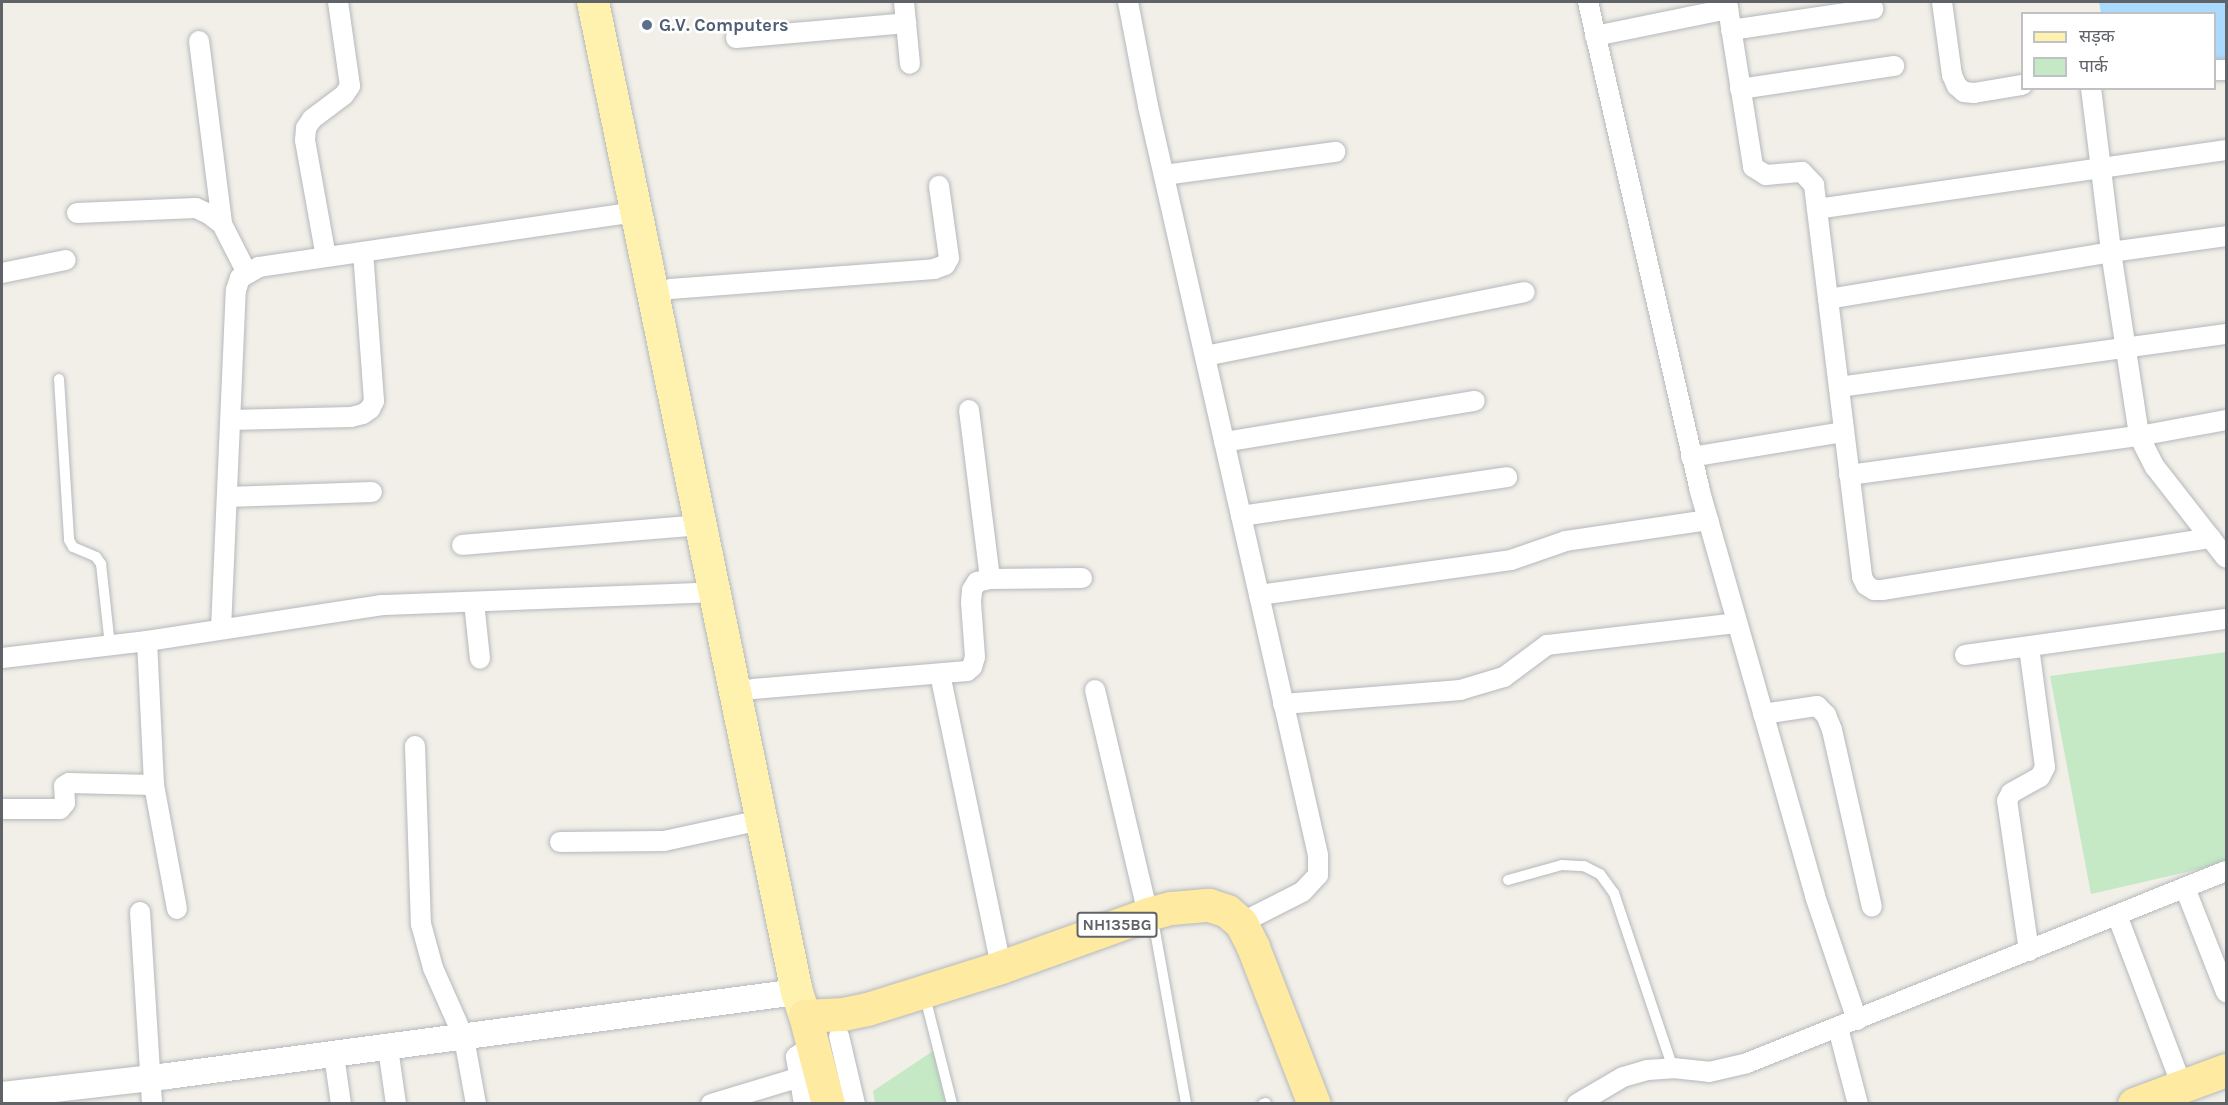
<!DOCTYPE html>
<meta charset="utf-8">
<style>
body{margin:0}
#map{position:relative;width:2228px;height:1105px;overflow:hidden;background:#f1efe8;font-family:Karla,"Noto Sans Devanagari",sans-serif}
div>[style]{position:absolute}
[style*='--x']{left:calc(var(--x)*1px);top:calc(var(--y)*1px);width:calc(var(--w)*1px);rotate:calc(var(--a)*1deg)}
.green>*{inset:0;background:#c5e8c5}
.water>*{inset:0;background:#aadaff}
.roads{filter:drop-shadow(0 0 2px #b5b8bc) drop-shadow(0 0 2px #b5b8bc)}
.service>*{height:10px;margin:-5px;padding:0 5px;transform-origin:5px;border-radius:5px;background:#fff}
.minor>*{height:20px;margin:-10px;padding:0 10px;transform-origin:10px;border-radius:10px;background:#fff}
.tertiary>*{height:26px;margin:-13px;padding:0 13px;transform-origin:13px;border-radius:13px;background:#fff}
.primary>*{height:32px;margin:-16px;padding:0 16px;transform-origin:16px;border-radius:16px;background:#fff2af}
.trunk>*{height:33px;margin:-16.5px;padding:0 16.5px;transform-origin:16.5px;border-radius:16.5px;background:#feeaa1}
.dots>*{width:16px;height:16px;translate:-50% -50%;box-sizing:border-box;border:3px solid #fff;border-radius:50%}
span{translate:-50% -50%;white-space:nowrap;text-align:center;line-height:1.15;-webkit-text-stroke:5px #fff;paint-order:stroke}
.shield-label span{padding:2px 4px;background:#fff;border:2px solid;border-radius:4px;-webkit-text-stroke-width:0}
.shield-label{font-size:16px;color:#5f6368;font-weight:700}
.service-label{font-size:18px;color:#4e5e75;font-weight:700}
.left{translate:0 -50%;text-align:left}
.frame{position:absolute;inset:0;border:3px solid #5f6368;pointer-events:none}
.legend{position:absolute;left:2021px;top:12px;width:195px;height:78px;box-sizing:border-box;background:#fff;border:2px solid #bfc1c3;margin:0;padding:8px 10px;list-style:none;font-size:18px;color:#5f6368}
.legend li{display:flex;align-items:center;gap:12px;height:30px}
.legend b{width:30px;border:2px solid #bfc1c3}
</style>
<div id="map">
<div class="green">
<i style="clip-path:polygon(2226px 652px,2226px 863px,2091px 894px,2050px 676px)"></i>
<i style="clip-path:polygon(933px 1051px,946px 1103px,875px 1103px,873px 1091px)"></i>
</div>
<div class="water">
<i style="clip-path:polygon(2099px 2px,2226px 2px,2226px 77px,2215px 76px,2214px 14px,2101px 13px)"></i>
</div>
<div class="roads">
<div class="service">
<i style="--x:59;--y:379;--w:161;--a:86.4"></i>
<i style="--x:69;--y:540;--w:8;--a:60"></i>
<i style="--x:73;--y:547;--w:25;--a:23"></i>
<i style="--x:96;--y:557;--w:9;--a:54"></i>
<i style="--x:101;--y:564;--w:81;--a:83.7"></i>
<i style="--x:1508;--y:880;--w:56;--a:-15.5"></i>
<i style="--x:1562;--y:865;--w:22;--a:3"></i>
<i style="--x:1584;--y:866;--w:18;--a:27"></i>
<i style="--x:1600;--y:874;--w:24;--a:54"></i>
<i style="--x:1614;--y:893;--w:185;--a:71.4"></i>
<i style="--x:1155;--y:931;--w:176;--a:79.8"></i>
<i style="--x:924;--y:993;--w:114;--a:75.8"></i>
<i style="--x:1263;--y:1104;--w:3;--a:-18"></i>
</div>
<div class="minor">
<i style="--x:904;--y:2;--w:62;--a:84.5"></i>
<i style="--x:1128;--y:2;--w:106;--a:79.1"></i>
<i style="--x:1148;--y:106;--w:768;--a:77.21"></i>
<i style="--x:1318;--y:855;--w:20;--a:90"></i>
<i style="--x:1318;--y:875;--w:23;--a:133"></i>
<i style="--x:1302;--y:892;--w:68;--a:153.1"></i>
<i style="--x:1588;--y:2;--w:499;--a:77.1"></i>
<i style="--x:1699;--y:488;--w:424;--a:74.1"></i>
<i style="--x:1815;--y:896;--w:131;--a:71.3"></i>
<i style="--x:1727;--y:2;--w:167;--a:81"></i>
<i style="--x:1753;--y:167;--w:15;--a:32"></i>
<i style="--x:1766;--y:175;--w:36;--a:-5"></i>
<i style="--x:1802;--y:172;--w:18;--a:47"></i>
<i style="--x:1814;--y:185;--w:395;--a:83"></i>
<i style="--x:1862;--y:577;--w:9;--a:63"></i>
<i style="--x:1866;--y:585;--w:9;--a:32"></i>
<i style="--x:1874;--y:590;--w:8;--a:0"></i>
<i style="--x:1882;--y:590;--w:333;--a:-9"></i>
<i style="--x:1942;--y:2;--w:74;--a:82.2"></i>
<i style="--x:1952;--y:75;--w:12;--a:66"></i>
<i style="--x:1957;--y:86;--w:9;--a:41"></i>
<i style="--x:1964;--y:92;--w:10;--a:6"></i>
<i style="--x:1974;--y:93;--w:49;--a:-9.5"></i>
<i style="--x:1731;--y:30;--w:144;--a:-8.4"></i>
<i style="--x:1595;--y:36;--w:136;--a:-11.5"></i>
<i style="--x:736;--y:38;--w:171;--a:-5"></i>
<i style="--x:199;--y:41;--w:184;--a:82.8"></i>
<i style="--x:2214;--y:70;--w:12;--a:0"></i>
<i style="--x:2091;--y:88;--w:165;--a:83"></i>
<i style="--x:2111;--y:252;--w:186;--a:81.3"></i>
<i style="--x:2139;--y:436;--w:35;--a:63"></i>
<i style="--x:2155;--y:467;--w:115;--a:52"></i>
<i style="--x:1740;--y:89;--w:156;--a:-8.5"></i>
<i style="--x:1164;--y:175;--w:173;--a:-7.7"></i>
<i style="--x:1817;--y:209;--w:413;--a:-8.2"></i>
<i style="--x:77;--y:213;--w:119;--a:-2.4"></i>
<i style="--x:196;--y:208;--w:14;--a:25"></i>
<i style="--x:209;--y:214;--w:16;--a:38"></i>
<i style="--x:222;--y:224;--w:55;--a:63"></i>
<i style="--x:326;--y:257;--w:119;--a:-100.2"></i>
<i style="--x:305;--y:140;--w:12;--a:-85"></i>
<i style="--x:306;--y:128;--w:11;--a:-56"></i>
<i style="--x:312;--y:119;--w:40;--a:-37"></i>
<i style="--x:344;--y:95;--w:11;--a:-56"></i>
<i style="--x:350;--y:86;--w:85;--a:-98.1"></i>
<i style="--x:2;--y:273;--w:65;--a:-11.5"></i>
<i style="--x:670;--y:289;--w:265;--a:-4.3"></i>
<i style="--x:934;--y:269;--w:12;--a:-20"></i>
<i style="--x:945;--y:265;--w:8;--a:-60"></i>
<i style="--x:949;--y:258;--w:73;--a:-97.9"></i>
<i style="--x:1828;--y:299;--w:287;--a:-9.4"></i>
<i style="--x:2111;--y:252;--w:116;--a:-7.9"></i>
<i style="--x:1205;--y:356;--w:326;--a:-11.3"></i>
<i style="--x:1839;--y:387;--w:391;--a:-7.8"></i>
<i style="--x:969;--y:410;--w:170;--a:82.9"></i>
<i style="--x:231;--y:420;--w:120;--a:-1.4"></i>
<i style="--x:351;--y:417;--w:12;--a:-14"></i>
<i style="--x:363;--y:414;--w:9;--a:-36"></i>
<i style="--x:370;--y:409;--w:9;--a:-63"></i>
<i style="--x:374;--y:401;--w:149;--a:-94.2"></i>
<i style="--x:1224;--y:442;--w:254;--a:-9.3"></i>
<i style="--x:1691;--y:457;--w:155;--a:-9.3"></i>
<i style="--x:1849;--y:475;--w:293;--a:-7.7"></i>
<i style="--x:2139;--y:436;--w:88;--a:-10.4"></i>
<i style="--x:227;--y:497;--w:145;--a:-2"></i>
<i style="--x:1241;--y:516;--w:269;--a:-8.3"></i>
<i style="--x:462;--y:545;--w:239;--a:-4.8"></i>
<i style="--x:1259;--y:595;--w:254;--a:-7.9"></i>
<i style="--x:1511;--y:560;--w:58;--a:-19.1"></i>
<i style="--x:1566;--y:541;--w:144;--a:-8.4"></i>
<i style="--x:474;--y:602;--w:57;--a:84"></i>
<i style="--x:221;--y:629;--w:339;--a:-87.5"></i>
<i style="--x:236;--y:290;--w:13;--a:-72"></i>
<i style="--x:240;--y:278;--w:22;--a:-30"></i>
<i style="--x:259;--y:267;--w:382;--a:-8.3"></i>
<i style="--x:147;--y:641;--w:144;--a:87.2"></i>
<i style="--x:154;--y:785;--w:126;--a:79.5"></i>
<i style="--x:1965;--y:655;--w:263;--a:-7.9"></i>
<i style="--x:2;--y:658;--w:146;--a:-6.7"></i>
<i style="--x:147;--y:641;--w:238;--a:-8.7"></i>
<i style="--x:382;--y:605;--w:332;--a:-2.2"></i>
<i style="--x:940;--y:674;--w:299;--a:78.2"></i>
<i style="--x:753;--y:689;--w:215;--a:-4.8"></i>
<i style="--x:967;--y:671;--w:6;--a:-39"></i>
<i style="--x:972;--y:667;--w:10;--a:-73"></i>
<i style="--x:975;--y:657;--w:55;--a:-94.2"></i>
<i style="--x:971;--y:602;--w:12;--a:-85"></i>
<i style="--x:972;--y:590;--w:9;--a:-58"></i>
<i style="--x:977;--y:582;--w:13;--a:-13"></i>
<i style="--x:990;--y:579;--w:92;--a:-0.6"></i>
<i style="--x:1095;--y:690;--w:230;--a:76.7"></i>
<i style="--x:1283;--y:704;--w:178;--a:-4.5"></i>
<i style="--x:1460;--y:690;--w:46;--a:-16.5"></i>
<i style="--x:1504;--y:677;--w:54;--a:-36.7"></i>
<i style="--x:1547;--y:645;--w:191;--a:-6.6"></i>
<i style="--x:1763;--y:714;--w:55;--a:-8.4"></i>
<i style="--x:1817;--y:706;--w:13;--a:45"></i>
<i style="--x:1826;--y:715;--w:16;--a:68"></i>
<i style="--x:1832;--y:730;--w:181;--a:77.3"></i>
<i style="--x:415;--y:746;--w:178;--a:88.1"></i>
<i style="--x:421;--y:924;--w:46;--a:74.7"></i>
<i style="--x:433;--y:968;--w:77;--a:66.1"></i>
<i style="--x:464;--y:1038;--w:67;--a:79.7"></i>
<i style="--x:2;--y:809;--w:58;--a:0"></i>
<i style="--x:60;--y:809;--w:8;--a:-50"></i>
<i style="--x:65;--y:803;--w:17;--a:-93"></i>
<i style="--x:64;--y:786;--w:6;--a:-31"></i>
<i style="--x:69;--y:783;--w:85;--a:1.3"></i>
<i style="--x:560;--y:842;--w:104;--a:-0.6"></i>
<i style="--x:664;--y:841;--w:99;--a:-12.2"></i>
<i style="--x:2185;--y:888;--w:112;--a:68.5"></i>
<i style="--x:140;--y:912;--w:192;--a:86.4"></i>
<i style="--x:2117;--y:915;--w:183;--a:69.2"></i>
<i style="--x:2029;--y:951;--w:152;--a:-98.3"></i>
<i style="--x:2007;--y:801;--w:9;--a:-63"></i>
<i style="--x:2011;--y:793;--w:33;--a:-29"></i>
<i style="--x:2040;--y:777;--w:11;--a:-63"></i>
<i style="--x:2045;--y:767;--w:121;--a:-97.6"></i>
<i style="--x:1838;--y:1028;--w:79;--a:75.3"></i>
<i style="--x:839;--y:1036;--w:70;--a:76.8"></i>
<i style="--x:388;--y:1048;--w:57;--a:81.9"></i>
<i style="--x:334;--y:1055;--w:49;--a:81.9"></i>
<i style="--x:711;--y:1104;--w:90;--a:-16.8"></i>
<i style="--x:804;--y:1104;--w:48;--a:-99.7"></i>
<i style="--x:796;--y:1057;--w:21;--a:-37"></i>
<i style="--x:1577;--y:1104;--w:53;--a:-30.4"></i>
<i style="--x:1623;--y:1077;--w:25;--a:-16"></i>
<i style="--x:1647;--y:1070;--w:26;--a:-4"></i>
<i style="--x:1673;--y:1068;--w:36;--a:6"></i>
<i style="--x:1709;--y:1072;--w:39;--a:-13"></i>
<i style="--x:1747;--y:1063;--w:516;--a:-21.84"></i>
</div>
<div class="tertiary">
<i style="--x:2;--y:1095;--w:167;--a:-6.5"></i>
<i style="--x:168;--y:1076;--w:635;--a:-7.61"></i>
</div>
<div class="primary">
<i style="--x:593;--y:2;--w:1011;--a:78.36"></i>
<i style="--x:797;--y:992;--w:25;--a:72"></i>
</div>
<div class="trunk">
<i style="--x:828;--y:1104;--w:91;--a:-104.6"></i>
<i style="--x:805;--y:1016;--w:38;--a:-3"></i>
<i style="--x:843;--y:1014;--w:25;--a:-12"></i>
<i style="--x:867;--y:1009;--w:140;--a:-17.4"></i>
<i style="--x:1001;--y:967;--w:156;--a:-19.8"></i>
<i style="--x:1148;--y:914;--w:24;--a:-15"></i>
<i style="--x:1171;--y:908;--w:38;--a:-5"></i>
<i style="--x:1209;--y:905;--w:19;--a:18"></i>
<i style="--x:1227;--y:911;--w:18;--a:41"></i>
<i style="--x:1241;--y:923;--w:27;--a:63"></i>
<i style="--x:1253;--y:947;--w:168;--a:68.8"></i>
<i style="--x:2134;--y:1104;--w:98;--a:-20.3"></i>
</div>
</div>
<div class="dots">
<i style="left:647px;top:25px;background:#5c6f8a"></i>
</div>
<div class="shield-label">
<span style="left:1117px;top:925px">NH135BG</span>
</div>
<div class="service-label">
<span class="left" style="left:659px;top:25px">G.V. Computers</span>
</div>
<div class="frame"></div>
<ul class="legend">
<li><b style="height:8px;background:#fff2af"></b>सड़क</li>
<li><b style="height:16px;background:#c5e8c5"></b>पार्क</li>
</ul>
</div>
